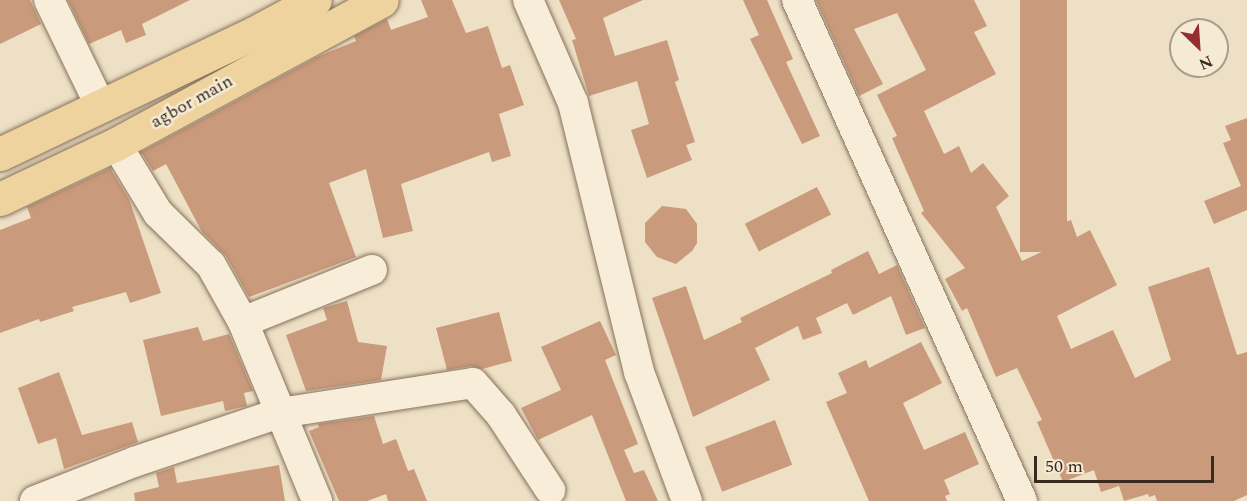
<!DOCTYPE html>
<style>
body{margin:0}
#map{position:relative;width:1247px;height:501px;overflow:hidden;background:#ede0c5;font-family:Spectral,serif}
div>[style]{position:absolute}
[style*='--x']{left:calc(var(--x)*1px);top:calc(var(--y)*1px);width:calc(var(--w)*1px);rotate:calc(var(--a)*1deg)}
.building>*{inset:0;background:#ca9a7c;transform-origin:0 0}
.roads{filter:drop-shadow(0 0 2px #87715b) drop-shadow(0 0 2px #87715b)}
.minor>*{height:30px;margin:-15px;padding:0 15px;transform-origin:15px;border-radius:15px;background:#f8edd8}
.major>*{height:33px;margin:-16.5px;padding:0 16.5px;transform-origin:16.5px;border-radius:16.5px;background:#efd39e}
span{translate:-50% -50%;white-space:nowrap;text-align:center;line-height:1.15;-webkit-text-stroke:5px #f5ead4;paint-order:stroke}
.street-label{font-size:18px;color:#382a1f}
.north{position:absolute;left:1169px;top:18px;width:60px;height:60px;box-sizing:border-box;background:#f5ead4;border:2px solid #a99d8c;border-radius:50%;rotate:155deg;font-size:16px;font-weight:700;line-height:24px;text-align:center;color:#382a1f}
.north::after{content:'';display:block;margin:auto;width:21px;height:27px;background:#952d31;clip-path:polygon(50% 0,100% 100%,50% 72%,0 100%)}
.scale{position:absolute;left:1034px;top:456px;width:180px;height:27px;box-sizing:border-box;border:3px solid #382a1f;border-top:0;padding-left:8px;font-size:18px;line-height:21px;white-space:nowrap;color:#382a1f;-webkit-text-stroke:4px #f5ead4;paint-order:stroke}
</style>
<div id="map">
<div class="building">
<i style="clip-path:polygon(0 0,30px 0,41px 24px,0 44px)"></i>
<i style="clip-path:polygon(68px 0,190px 0,142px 24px,146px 35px,126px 43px,121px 30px,89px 44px)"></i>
<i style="clip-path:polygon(421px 0,452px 0,466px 33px,488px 26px,502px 68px,510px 65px,524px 105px,499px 114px,511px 156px,492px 162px,489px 152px,401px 184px,413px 231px,383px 238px,366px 169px,329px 183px,356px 257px,249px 297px,226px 256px,202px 232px,166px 164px,153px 171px,141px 152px,319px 56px,356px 41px,354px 36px,387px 19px,391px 30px,428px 17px)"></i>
<i style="clip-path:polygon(559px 0,643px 0,603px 18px,615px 56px,667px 40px,679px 80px,675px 82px,695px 142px,686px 145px,692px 160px,647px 178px,631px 130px,649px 124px,637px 81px,589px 96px,572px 40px,576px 39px)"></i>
<i style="clip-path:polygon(743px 0,767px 0,793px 59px,786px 62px,820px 136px,802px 144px,750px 39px,759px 35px)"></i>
<i style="clip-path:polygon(816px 0,974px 0,987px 26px,974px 32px,996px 74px,924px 111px,944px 154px,959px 146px,971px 173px,983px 163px,1009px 196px,996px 207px,1022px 261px,1057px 245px,1051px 227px,1071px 220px,1077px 237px,1090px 230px,1117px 285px,1057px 316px,1071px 349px,1113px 330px,1135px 378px,1171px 360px,1148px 287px,1209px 267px,1237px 355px,1247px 352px,1247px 495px,1234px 501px,1157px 501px,1155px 495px,1149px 497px,1148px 494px,1124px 501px,1119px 486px,1101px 492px,1094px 470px,1063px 482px,1037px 422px,1042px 420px,1017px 368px,996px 377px,967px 308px,962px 311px,945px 279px,965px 268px,921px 213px,924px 211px,892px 138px,897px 136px,877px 95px,926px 70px,897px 13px,854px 29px,883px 84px,859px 96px)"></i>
<i style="left:1020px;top:0;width:47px;height:252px"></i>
<i style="clip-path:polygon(1247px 118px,1247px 210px,1214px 224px,1204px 201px,1241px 186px,1223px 143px,1231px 140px,1225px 126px)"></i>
<i style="clip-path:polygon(110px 168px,129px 199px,161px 293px,130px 303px,126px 292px,72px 307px,74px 311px,40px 322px,39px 319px,0 333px,0 230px,31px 218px,27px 207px)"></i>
<i style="left:817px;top:187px;width:31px;height:81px;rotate:63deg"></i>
<i style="clip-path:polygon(662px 206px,686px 209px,697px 224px,697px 243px,692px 251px,676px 264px,657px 257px,645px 242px,645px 223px)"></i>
<i style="clip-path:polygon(868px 251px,879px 274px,897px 265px,925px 328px,906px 335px,891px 296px,853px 315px,847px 303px,816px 318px,822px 333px,803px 340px,798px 326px,755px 348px,770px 380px,693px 417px,652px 298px,686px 286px,704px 340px,742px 322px,740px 318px,832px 273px,831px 270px)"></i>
<i style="clip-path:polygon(347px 301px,358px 342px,387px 346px,381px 380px,306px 391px,286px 335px,327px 320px,323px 308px)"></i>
<i style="clip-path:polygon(499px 312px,512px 361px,482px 369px,471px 366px,447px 370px,436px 328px)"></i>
<i style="clip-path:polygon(600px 321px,616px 355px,605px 360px,638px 444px,624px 450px,634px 473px,644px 470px,658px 501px,626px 501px,592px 415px,538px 440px,521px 408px,561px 390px,541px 347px)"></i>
<i style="clip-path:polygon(198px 327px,203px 341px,229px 334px,253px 391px,244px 393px,247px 406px,225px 411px,223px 401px,161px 416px,143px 340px)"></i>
<i style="clip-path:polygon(921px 342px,942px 383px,903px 403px,924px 450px,965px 432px,979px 464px,944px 480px,950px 494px,945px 496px,947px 501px,869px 501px,826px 402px,847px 393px,838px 373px,866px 360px,869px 368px)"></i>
<i style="clip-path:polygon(59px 372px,82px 435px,132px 422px,138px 442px,64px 469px,56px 438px,38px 444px,18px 388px)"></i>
<i style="clip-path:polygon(374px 416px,383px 444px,396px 439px,408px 471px,414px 469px,427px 501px,388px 501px,386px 494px,367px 501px,339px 501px,309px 431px,319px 427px,318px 424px)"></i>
<i style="left:775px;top:420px;width:48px;height:75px;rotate:69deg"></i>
<i style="clip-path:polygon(279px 465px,285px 501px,135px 501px,134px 493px,159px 487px,156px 473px,174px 467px,177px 483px)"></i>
</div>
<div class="roads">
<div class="minor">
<i style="--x:49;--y:0;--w:117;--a:64.1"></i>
<i style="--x:528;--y:0;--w:112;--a:66.4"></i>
<i style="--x:573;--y:103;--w:277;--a:76.2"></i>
<i style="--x:639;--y:372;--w:138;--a:69.6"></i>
<i style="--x:797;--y:0;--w:549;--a:65.82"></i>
<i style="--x:116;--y:144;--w:81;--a:58.7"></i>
<i style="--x:158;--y:213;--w:74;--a:44.5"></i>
<i style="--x:211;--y:265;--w:65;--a:60.7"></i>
<i style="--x:243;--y:322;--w:194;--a:67.5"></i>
<i style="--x:243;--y:322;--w:139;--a:-22"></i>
<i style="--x:35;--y:501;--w:106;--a:-21.5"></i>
<i style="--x:134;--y:462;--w:154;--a:-18.6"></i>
<i style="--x:280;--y:413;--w:195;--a:-8.8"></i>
<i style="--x:473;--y:383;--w:43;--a:48.8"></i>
<i style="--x:501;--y:415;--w:90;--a:56.8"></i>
</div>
<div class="major">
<i style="--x:0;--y:154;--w:281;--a:-25.5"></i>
<i style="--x:254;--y:33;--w:69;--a:-28.4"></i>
<i style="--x:0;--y:199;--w:128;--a:-25.4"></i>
<i style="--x:116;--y:144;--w:302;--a:-28.4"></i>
</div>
</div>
<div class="street-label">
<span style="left:192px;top:102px;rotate:-29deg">agbor main</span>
</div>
<div class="north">N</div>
<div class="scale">50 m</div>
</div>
